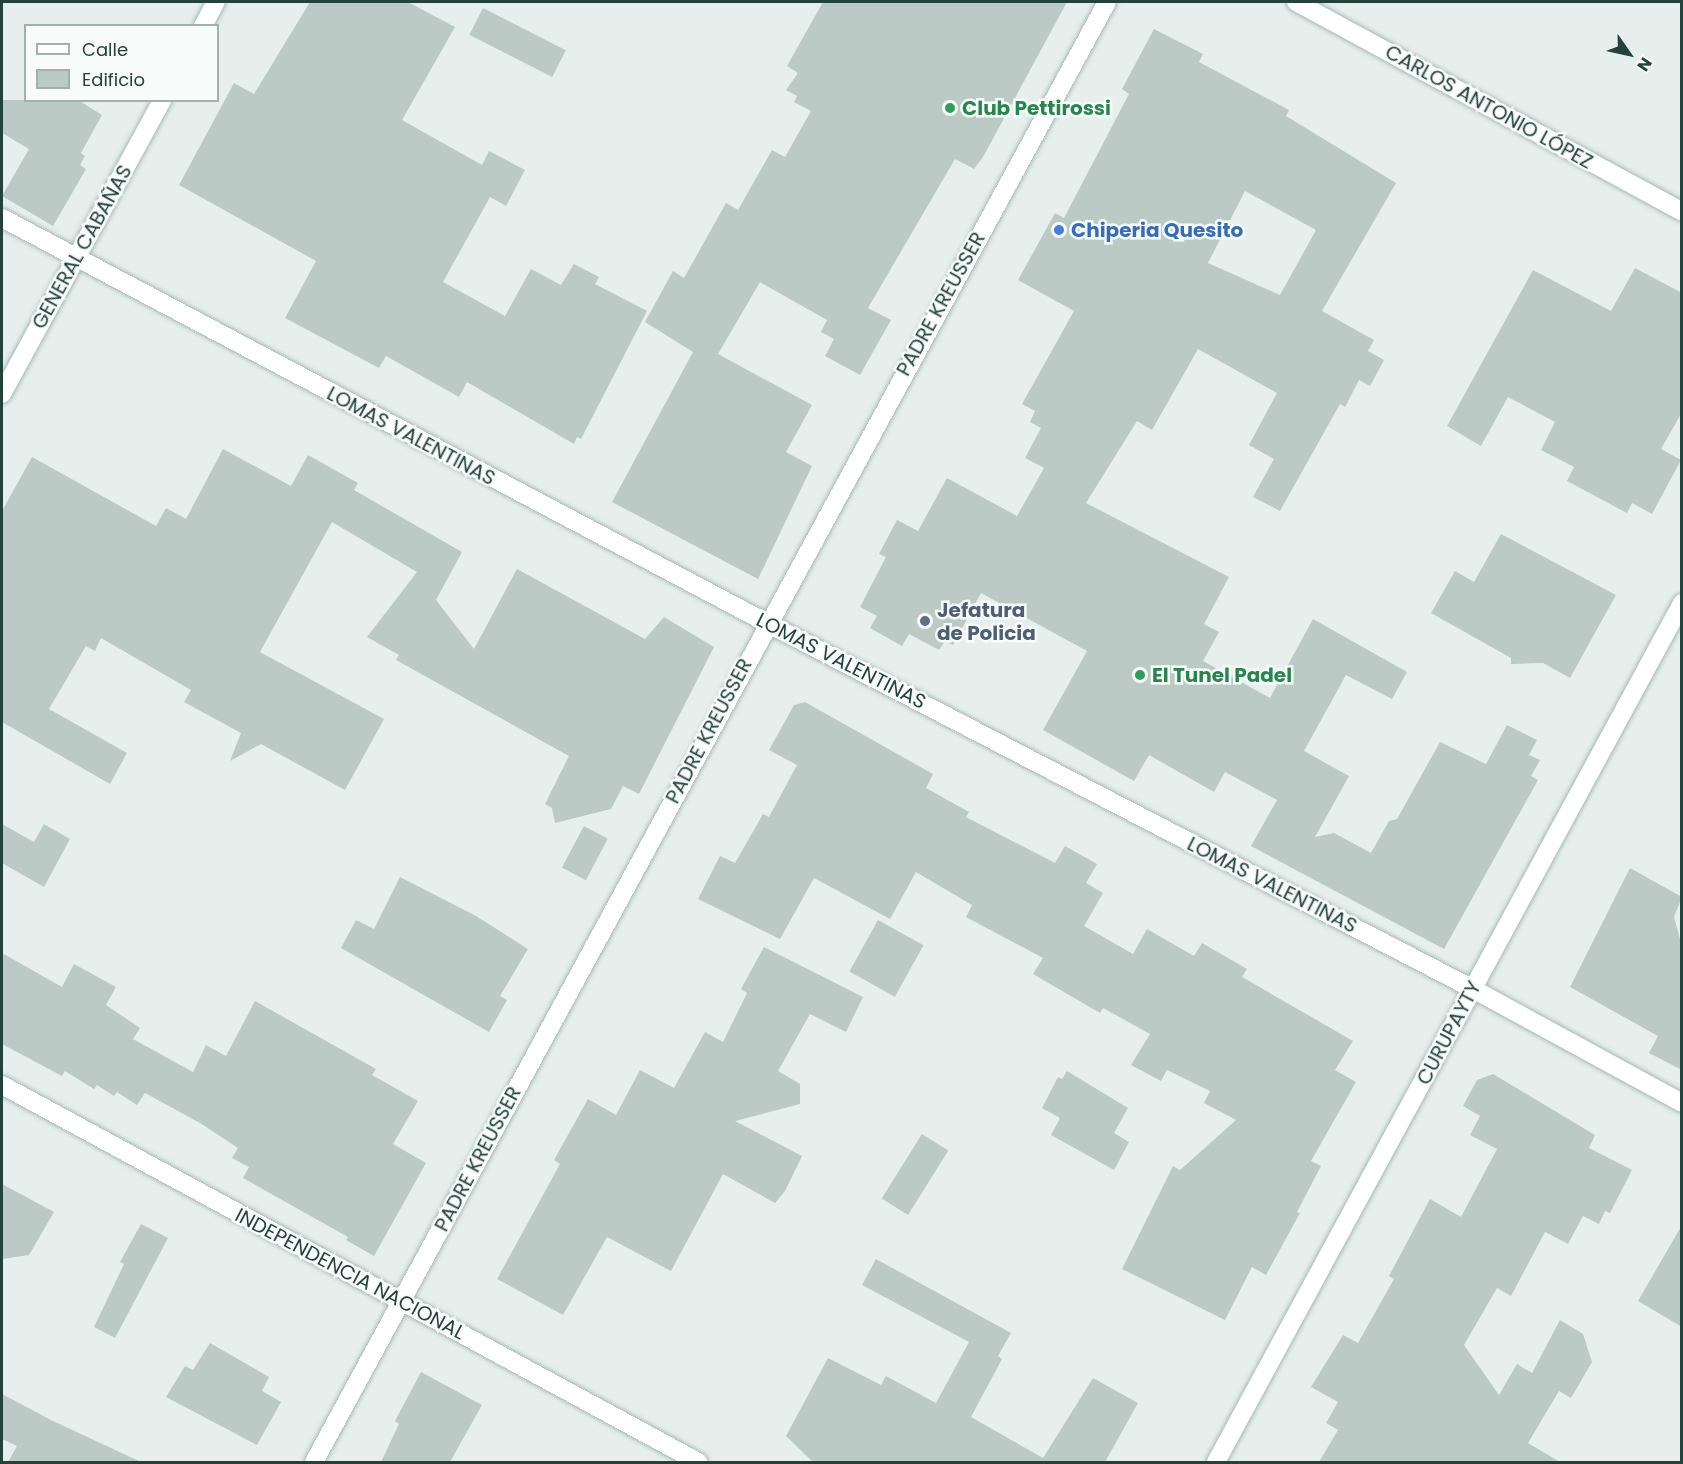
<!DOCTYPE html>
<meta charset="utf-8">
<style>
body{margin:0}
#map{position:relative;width:1683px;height:1464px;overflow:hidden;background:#e6efec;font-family:Poppins,sans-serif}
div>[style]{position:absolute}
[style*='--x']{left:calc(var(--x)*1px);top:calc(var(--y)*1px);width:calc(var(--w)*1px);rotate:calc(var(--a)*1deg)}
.building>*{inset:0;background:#bbcac5;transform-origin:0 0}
.roads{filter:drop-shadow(0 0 2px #a8b8b4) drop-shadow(0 0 2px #a8b8b4)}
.minor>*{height:18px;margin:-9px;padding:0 9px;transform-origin:9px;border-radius:9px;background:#fff}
.tertiary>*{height:18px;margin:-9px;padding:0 9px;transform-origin:9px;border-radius:9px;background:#fff}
.secondary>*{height:18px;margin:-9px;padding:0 9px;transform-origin:9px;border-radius:9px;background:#fff}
.dots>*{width:16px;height:16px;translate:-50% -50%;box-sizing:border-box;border:3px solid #f7fbf9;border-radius:50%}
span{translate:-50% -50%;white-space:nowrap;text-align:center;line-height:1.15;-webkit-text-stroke:5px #f7fbf9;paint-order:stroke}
.street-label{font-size:20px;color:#23423c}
.leisure-label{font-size:20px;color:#27864d;font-weight:700}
.left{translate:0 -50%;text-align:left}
.shop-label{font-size:20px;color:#366cbe;font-weight:700}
.service-label{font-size:20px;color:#4e5e75;font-weight:700}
.frame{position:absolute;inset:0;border:3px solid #23423c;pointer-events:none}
.legend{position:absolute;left:24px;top:24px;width:195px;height:78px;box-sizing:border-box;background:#f7fbf9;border:2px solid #a2b1ad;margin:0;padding:8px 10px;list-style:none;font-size:18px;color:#23423c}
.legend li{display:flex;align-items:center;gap:12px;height:30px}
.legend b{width:30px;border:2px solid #a2b1ad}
.north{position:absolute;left:1599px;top:24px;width:60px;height:60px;-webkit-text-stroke:4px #f7fbf9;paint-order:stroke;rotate:124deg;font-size:16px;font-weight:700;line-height:24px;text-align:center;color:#23423c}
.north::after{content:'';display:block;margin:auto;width:21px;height:27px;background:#23423c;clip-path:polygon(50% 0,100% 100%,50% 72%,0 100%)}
</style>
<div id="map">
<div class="building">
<i style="clip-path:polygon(310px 2px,408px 2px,455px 27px,402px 120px,482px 165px,489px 151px,525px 170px,506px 206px,490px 197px,443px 282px,505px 316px,531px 269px,561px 285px,574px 264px,599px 277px,595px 284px,647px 311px,581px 439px,577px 437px,574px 444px,467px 382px,459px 397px,386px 356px,379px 368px,285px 318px,316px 261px,179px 185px,234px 83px,254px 94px)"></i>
<i style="clip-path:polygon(823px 2px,1067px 2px,983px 157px,974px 169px,955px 159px,868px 308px,891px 320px,860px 375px,825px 356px,834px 339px,821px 332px,827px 320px,760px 282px,718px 354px,812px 405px,786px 452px,812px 466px,758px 579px,612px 502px,693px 352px,645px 322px,673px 271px,684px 278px,726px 203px,738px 210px,772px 150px,785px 157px,811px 111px,794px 102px,797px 96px,786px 90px,798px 73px,787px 66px)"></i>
<i style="left:483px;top:8px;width:93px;height:30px;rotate:27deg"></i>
<i style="clip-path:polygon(evenodd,1154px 29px,1203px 54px,1199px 62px,1289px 110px,1286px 116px,1396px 183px,1322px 311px,1374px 340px,1368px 351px,1384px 360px,1370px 386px,1359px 380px,1345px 407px,1340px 404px,1280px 511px,1253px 497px,1274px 459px,1249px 445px,1277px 393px,1198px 349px,1152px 430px,1137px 421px,1086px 503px,1229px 577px,1204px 624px,1219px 632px,1203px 661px,1270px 698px,1313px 619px,1407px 672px,1392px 699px,1346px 675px,1304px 751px,1349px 776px,1315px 837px,1334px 833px,1371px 853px,1389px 821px,1397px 819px,1440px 742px,1486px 764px,1507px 725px,1537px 740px,1529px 755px,1540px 760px,1531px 776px,1538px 780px,1444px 949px,1251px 846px,1277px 800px,1225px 772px,1214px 792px,1149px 755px,1134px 781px,1043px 730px,1087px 651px,981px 593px,953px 645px,945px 641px,939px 650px,909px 634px,902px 646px,870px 628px,877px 616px,860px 607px,886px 557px,879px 554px,897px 520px,918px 531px,947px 478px,1017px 516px,1044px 468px,1025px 458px,1041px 428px,1030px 422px,1035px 411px,1022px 404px,1074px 311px,1018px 280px,1055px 213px,1064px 218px,1129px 94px,1122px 89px,1154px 29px,1245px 191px,1316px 230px,1280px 295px,1208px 263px,1245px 191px)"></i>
<i style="clip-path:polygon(2px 100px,78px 100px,102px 115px,81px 153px,85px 156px,80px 165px,86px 169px,53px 226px,2px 196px,29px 149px,2px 133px)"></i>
<i style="clip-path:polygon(1635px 268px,1682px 293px,1682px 412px,1661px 449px,1681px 460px,1652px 514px,1632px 503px,1627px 513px,1567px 481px,1574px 467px,1541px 450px,1555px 422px,1508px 397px,1481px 446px,1447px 426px,1533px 270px,1611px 311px)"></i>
<i style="clip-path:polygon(223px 449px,291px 486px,308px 455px,358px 483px,354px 490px,462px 552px,436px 600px,474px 649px,517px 569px,645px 639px,664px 617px,714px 647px,639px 794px,623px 786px,611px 809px,555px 823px,552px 808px,545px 804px,569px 756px,396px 660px,399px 655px,367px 637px,417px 572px,332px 522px,260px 652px,384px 719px,345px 790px,261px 744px,230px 761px,241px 733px,184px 702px,191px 690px,101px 638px,95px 651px,86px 646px,49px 709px,127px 753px,110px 784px,2px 722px,2px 511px,32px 457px,156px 526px,166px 508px,186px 519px)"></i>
<i style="clip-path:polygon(1501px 534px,1616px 595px,1570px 678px,1543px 663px,1511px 664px,1511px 658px,1431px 613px,1455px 571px,1474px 582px)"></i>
<i style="clip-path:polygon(805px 702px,933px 774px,926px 788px,969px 812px,966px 817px,1055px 863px,1065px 846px,1097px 864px,1086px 883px,1103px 893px,1084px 926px,1133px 954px,1147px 929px,1194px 956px,1202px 943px,1247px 969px,1242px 977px,1353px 1041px,1335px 1070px,1356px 1082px,1311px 1161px,1321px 1166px,1297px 1212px,1300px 1213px,1266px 1275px,1252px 1267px,1225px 1320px,1122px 1269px,1173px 1166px,1180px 1170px,1236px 1120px,1204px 1103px,1210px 1091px,1167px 1070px,1161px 1081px,1131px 1065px,1150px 1034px,1103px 1008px,1100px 1013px,1033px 974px,1043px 958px,966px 917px,972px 905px,916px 872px,890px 919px,814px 878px,780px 939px,698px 899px,720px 856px,735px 863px,763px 814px,769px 817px,797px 765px,769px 750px,794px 705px)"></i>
<i style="clip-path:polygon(2px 824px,34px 842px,44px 824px,70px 839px,44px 887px,2px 863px)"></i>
<i style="left:584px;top:826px;width:27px;height:47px;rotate:28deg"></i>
<i style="clip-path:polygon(1630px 868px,1682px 897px,1674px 917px,1682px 946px,1682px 1070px,1649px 1053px,1658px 1036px,1570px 987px)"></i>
<i style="clip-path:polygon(400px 877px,476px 916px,528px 949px,500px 996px,507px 1000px,489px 1032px,341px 948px,356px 920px,374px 929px)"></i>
<i style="left:878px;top:920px;width:52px;height:59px;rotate:29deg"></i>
<i style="clip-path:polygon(764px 947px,863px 997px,846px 1032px,810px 1014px,778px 1071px,800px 1084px,800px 1104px,735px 1121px,802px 1156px,785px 1191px,775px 1203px,723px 1174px,671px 1271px,607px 1237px,563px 1315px,497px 1279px,560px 1164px,554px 1160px,588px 1099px,616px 1115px,640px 1070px,674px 1088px,705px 1032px,723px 1042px,747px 993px,741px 989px)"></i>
<i style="clip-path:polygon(2px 953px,62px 987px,74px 964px,116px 987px,106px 1005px,140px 1028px,133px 1039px,193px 1072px,206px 1045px,226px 1056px,255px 1001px,376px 1069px,372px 1075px,418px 1101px,393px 1144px,426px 1163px,374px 1256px,346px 1240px,348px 1237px,243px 1178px,249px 1167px,232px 1158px,238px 1148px,200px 1123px,145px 1093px,137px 1105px,117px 1092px,114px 1096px,97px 1085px,94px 1089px,65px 1071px,62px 1076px,2px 1044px)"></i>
<i style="clip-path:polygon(1067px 1071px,1128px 1108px,1114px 1133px,1129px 1142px,1114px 1170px,1051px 1135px,1060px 1118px,1042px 1108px,1058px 1077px,1062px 1079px)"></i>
<i style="clip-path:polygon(1493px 1074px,1595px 1135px,1589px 1148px,1632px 1170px,1610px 1213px,1605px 1211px,1599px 1224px,1583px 1216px,1568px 1244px,1545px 1232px,1511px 1296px,1497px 1288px,1464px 1345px,1499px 1395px,1517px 1364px,1532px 1373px,1560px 1320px,1583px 1334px,1592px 1362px,1571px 1398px,1559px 1391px,1528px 1443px,1560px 1462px,1319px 1462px,1338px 1430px,1326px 1423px,1338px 1402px,1311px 1387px,1343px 1335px,1358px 1343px,1394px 1279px,1389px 1276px,1430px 1199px,1461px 1217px,1497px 1149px,1470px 1135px,1480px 1116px,1463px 1106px,1477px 1080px)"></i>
<i style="left:922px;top:1134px;width:31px;height:76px;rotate:32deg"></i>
<i style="clip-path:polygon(2px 1184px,54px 1212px,29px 1255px,2px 1259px)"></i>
<i style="clip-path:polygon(141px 1224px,168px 1238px,115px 1338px,94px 1327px,124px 1264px,120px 1262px)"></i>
<i style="clip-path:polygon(1682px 1225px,1682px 1327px,1638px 1301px)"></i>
<i style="clip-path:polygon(876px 1259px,1011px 1333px,998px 1356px,1002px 1359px,971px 1417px,1043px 1458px,1093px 1378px,1138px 1403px,1105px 1462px,813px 1462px,786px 1436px,828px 1358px,881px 1385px,886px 1376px,936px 1403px,969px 1342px,862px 1285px)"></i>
<i style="clip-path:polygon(210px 1343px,269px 1377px,262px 1391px,281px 1402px,257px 1445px,166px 1397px,185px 1366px,193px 1370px)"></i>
<i style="clip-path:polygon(421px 1372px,482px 1405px,450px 1462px,381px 1462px,399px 1424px,395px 1421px)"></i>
<i style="clip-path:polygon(2px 1394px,51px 1420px,141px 1462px,8px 1462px,17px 1446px,2px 1439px)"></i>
</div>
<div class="roads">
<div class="minor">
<i style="--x:203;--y:26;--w:27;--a:-62"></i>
<i style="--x:2;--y:218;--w:866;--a:27.9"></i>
<i style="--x:767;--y:623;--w:795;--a:27.4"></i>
<i style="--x:1473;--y:989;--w:238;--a:28.6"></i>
<i style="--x:2;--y:394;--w:335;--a:-61.4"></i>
<i style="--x:2;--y:1085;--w:792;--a:28.44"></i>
<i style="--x:314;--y:1462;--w:1661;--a:-61.49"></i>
</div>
<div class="tertiary">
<i style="--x:1216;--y:1462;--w:977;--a:-61.52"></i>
</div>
<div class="secondary">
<i style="--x:1296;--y:2;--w:439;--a:28.5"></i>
</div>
</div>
<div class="dots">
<i style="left:950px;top:108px;background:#2e9e5b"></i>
<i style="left:1059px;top:230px;background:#3f7fe0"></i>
<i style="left:925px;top:621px;background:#5c6f8a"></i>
<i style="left:1140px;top:675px;background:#2e9e5b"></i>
</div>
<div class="street-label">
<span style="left:1489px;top:107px;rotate:29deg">CARLOS ANTONIO LÓPEZ</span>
<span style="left:82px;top:247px;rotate:-61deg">GENERAL CABAÑAS</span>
<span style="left:941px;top:304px;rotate:-61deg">PADRE KREUSSER</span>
<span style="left:411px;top:436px;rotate:28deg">LOMAS VALENTINAS</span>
<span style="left:841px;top:661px;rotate:27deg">LOMAS VALENTINAS</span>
<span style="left:709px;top:731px;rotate:-62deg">PADRE KREUSSER</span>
<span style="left:1272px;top:885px;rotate:27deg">LOMAS VALENTINAS</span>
<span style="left:1449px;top:1033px;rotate:-62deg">CURUPAYTY</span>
<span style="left:478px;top:1159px;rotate:-62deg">PADRE KREUSSER</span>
<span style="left:350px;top:1274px;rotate:28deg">INDEPENDENCIA NACIONAL</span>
</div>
<div class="leisure-label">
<span class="left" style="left:962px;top:108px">Club Pettirossi</span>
<span class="left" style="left:1152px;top:675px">El Tunel Padel</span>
</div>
<div class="shop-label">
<span class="left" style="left:1071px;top:230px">Chiperia Quesito</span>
</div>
<div class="service-label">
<span class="left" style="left:937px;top:622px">Jefatura<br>de Policia</span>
</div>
<div class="frame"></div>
<ul class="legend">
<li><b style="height:8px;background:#fff"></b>Calle</li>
<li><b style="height:16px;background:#bbcac5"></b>Edificio</li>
</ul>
<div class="north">N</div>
</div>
